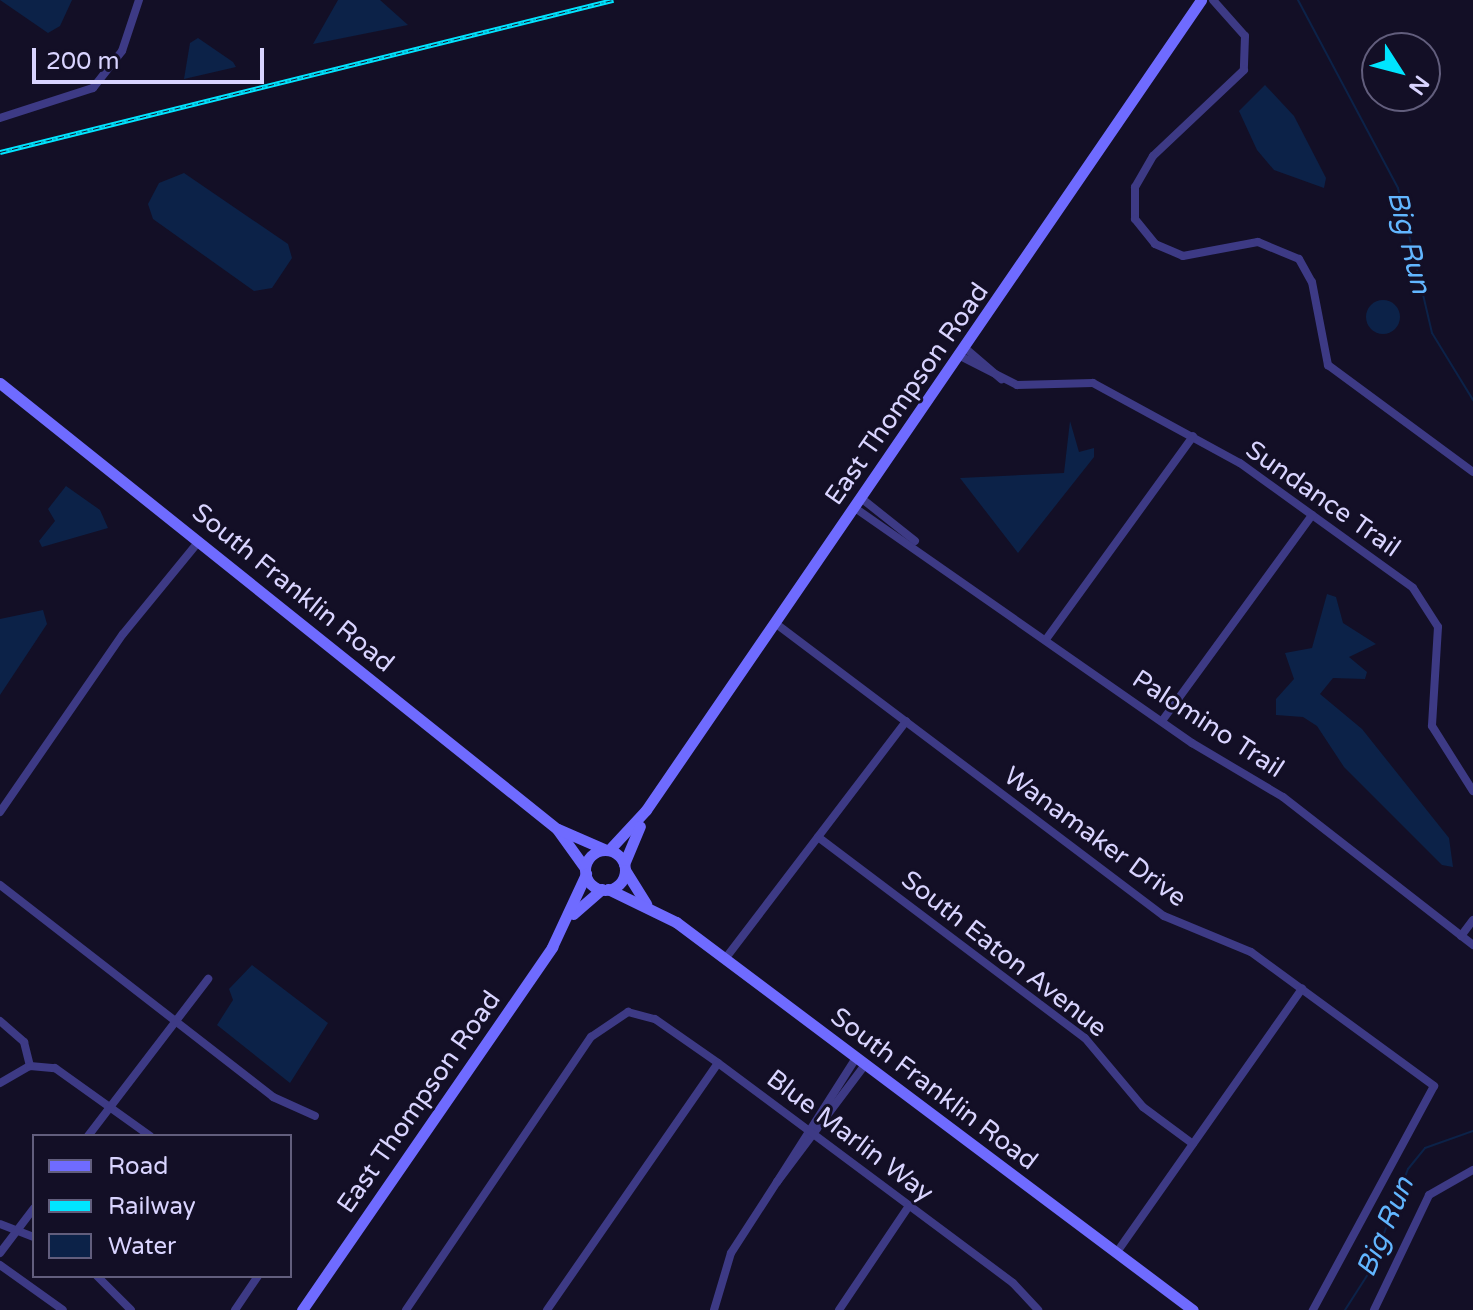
<!DOCTYPE html>
<style>
body{margin:0}
#map{position:relative;width:1473px;height:1310px;overflow:hidden;background:#130f26;font-family:"Varela Round",sans-serif}
div>[style]{position:absolute}
[style*='--x']{left:calc(var(--x)*1px);top:calc(var(--y)*1px);width:calc(var(--w)*1px);rotate:calc(var(--a)*1deg)}
.water>*{inset:0;background:#0c2248}
.round{border-radius:50%}
.stream>*{height:2px;margin:-1px;padding:0 1px;transform-origin:1px;border-radius:1px;background:#0c2248}
.street>*{height:8px;margin:-4px;padding:0 4px;transform-origin:4px;border-radius:4px;background:#3d3a85}
.secondary>*{height:11px;margin:-5.5px;padding:0 5.5px;transform-origin:5.5px;border-radius:5.5px;background:#6f6bff}
.secondary>.ring{margin:-5.5px;padding:0;box-sizing:content-box;background:none;border:11px solid #6f6bff;border-radius:50%}
.rail>*{height:5px;margin-top:-2.5px;transform-origin:0;background:repeating-linear-gradient(90deg,#130f26 0 6px,#00e5ff 0 12px);box-sizing:border-box;border-block:2px solid #00e5ff}
span{translate:-50% -50%;white-space:nowrap;text-align:center;line-height:1.15;-webkit-text-stroke:6px #130f26;paint-order:stroke}
.street-label{font-size:26px;color:#d9d4ff}
.water-label{font-size:28px;color:#62b6ff;font-style:italic}
.legend{position:absolute;left:32px;top:1134px;width:260px;height:144px;box-sizing:border-box;background:#130f26;border:2px solid #625e7d;margin:0;padding:10px 14px;list-style:none;font-size:24px;color:#d9d4ff}
.legend li{display:flex;align-items:center;gap:16px;height:40px}
.legend b{width:40px;border:2px solid #625e7d}
.north{position:absolute;left:1361px;top:32px;width:80px;height:80px;box-sizing:border-box;background:#130f26;border:2px solid #625e7d;border-radius:50%;rotate:126deg;font-size:22px;font-weight:700;line-height:32px;text-align:center;color:#d9d4ff}
.north::after{content:'';display:block;margin:auto;width:28px;height:36px;background:#00e5ff;clip-path:polygon(50% 0,100% 100%,50% 72%,0 100%)}
.scale{position:absolute;left:32px;top:48px;width:232px;height:36px;box-sizing:border-box;border:4px solid #d9d4ff;border-top:0;padding-left:10px;font-size:24px;line-height:28px;white-space:nowrap;color:#d9d4ff;-webkit-text-stroke:6px #130f26;paint-order:stroke}
</style>
<div id="map">
<div class="water">
<i style="clip-path:polygon(0 0,72px 0,60px 26px,48px 33px)"></i>
<i style="clip-path:polygon(338px 0,380px 0,408px 25px,313px 44px)"></i>
<i style="clip-path:polygon(198px 38px,233px 62px,236px 67px,184px 79px,190px 43px)"></i>
<i style="clip-path:polygon(1265px 85px,1294px 116px,1326px 178px,1324px 188px,1274px 170px,1257px 150px,1239px 111px)"></i>
<i style="clip-path:polygon(184px 173px,288px 244px,292px 258px,272px 288px,254px 291px,153px 219px,148px 204px,159px 183px)"></i>
<i class="round" style="left:1366px;top:300px;width:34px;height:34px"></i>
<i style="clip-path:polygon(1070px 421px,1079px 452px,1094px 448px,1094px 457px,1018px 553px,960px 478px,1064px 473px)"></i>
<i style="clip-path:polygon(66px 486px,100px 510px,108px 528px,42px 547px,39px 541px,55px 521px,48px 509px)"></i>
<i style="clip-path:polygon(1327px 594px,1336px 597px,1343px 623px,1376px 644px,1349px 657px,1367px 672px,1365px 679px,1333px 678px,1320px 694px,1362px 729px,1449px 838px,1453px 867px,1442px 865px,1344px 767px,1317px 726px,1303px 717px,1276px 715px,1276px 699px,1294px 679px,1285px 653px,1312px 648px)"></i>
<i style="clip-path:polygon(43px 610px,47px 624px,0 695px,0 619px)"></i>
<i style="clip-path:polygon(252px 965px,328px 1023px,290px 1083px,217px 1025px,233px 1000px,229px 989px)"></i>
</div>
<div class="stream">
<i style="--x:1298;--y:0;--w:213;--a:62"></i>
<i style="--x:1398;--y:188;--w:149;--a:76.8"></i>
<i style="--x:1432;--y:333;--w:79;--a:58.5"></i>
<i style="--x:1345;--y:1310;--w:46;--a:-57.3"></i>
<i style="--x:1370;--y:1271;--w:109;--a:-69.6"></i>
<i style="--x:1408;--y:1169;--w:27;--a:-51"></i>
<i style="--x:1425;--y:1148;--w:51;--a:-19.5"></i>
</div>
<div class="street">
<i style="--x:1213;--y:0;--w:48;--a:48.4"></i>
<i style="--x:1245;--y:36;--w:34;--a:92"></i>
<i style="--x:1244;--y:70;--w:125;--a:136.6"></i>
<i style="--x:1153;--y:156;--w:36;--a:120"></i>
<i style="--x:1135;--y:187;--w:32;--a:90"></i>
<i style="--x:1135;--y:219;--w:32;--a:51"></i>
<i style="--x:1155;--y:244;--w:30;--a:23"></i>
<i style="--x:1183;--y:256;--w:76;--a:-10.6"></i>
<i style="--x:1258;--y:242;--w:44;--a:22.5"></i>
<i style="--x:1299;--y:259;--w:26;--a:61"></i>
<i style="--x:1312;--y:282;--w:85;--a:79.1"></i>
<i style="--x:1328;--y:365;--w:180;--a:36.4"></i>
<i style="--x:0;--y:118;--w:98;--a:-17.9"></i>
<i style="--x:93;--y:88;--w:47;--a:-51.9"></i>
<i style="--x:122;--y:51;--w:54;--a:-71.6"></i>
<i style="--x:965;--y:348;--w:48;--a:40.7"></i>
<i style="--x:960;--y:356;--w:64;--a:27"></i>
<i style="--x:1017;--y:385;--w:76;--a:-1.5"></i>
<i style="--x:1093;--y:383;--w:167;--a:28.6"></i>
<i style="--x:1240;--y:463;--w:213;--a:35.8"></i>
<i style="--x:1413;--y:588;--w:46;--a:57.3"></i>
<i style="--x:1438;--y:627;--w:99;--a:93.5"></i>
<i style="--x:1432;--y:726;--w:77;--a:57.8"></i>
<i style="--x:861;--y:498;--w:69;--a:38.5"></i>
<i style="--x:855;--y:508;--w:411;--a:34.9"></i>
<i style="--x:1192;--y:743;--w:106;--a:30.7"></i>
<i style="--x:1283;--y:797;--w:241;--a:37.9"></i>
<i style="--x:775;--y:623;--w:487;--a:37"></i>
<i style="--x:1164;--y:916;--w:94;--a:22.5"></i>
<i style="--x:1251;--y:952;--w:227;--a:36.2"></i>
<i style="--x:1434;--y:1086;--w:255;--a:118.4"></i>
<i style="--x:1047;--y:638;--w:249;--a:-54.1"></i>
<i style="--x:1162;--y:721;--w:255;--a:-53.9"></i>
<i style="--x:0;--y:812;--w:216;--a:-55.4"></i>
<i style="--x:123;--y:634;--w:120;--a:-50.7"></i>
<i style="--x:818;--y:837;--w:334;--a:37"></i>
<i style="--x:1085;--y:1038;--w:90;--a:50"></i>
<i style="--x:1143;--y:1107;--w:62;--a:36.5"></i>
<i style="--x:0;--y:885;--w:346;--a:37.8"></i>
<i style="--x:273;--y:1097;--w:46;--a:24.3"></i>
<i style="--x:1461;--y:936;--w:20;--a:-53"></i>
<i style="--x:725;--y:959;--w:299;--a:-52.7"></i>
<i style="--x:0;--y:1021;--w:32;--a:41"></i>
<i style="--x:24;--y:1042;--w:25;--a:76"></i>
<i style="--x:856;--y:1058;--w:147;--a:122.5"></i>
<i style="--x:777;--y:1182;--w:146;--a:-53.1"></i>
<i style="--x:0;--y:1083;--w:34;--a:-30"></i>
<i style="--x:30;--y:1066;--w:25;--a:5"></i>
<i style="--x:55;--y:1068;--w:117;--a:35.6"></i>
<i style="--x:88;--y:1136;--w:198;--a:-52.6"></i>
<i style="--x:0;--y:1224;--w:36;--a:21"></i>
<i style="--x:1117;--y:1252;--w:322;--a:-54.9"></i>
<i style="--x:0;--y:1253;--w:56;--a:-52.9"></i>
<i style="--x:0;--y:1265;--w:77;--a:35.5"></i>
<i style="--x:97;--y:1276;--w:48;--a:45"></i>
<i style="--x:235;--y:1310;--w:41;--a:-55.9"></i>
<i style="--x:406;--y:1310;--w:330;--a:-55.9"></i>
<i style="--x:591;--y:1037;--w:45;--a:-34"></i>
<i style="--x:628;--y:1012;--w:28;--a:15"></i>
<i style="--x:655;--y:1019;--w:77;--a:34.9"></i>
<i style="--x:718;--y:1063;--w:368;--a:36.7"></i>
<i style="--x:1013;--y:1283;--w:37;--a:47"></i>
<i style="--x:547;--y:1310;--w:300;--a:-55.3"></i>
<i style="--x:714;--y:1310;--w:59;--a:-73.4"></i>
<i style="--x:731;--y:1253;--w:85;--a:-57.1"></i>
<i style="--x:839;--y:1310;--w:125;--a:-56.1"></i>
<i style="--x:1374;--y:1310;--w:127;--a:-64.4"></i>
<i style="--x:1429;--y:1195;--w:51;--a:-29.6"></i>
</div>
<div class="secondary">
<i style="--x:0;--y:383;--w:714;--a:38.68"></i>
<i style="--x:557;--y:829;--w:48;--a:54.3"></i>
<i style="--x:558;--y:829;--w:52;--a:23.6"></i>
<i style="--x:609;--y:850;--w:54;--a:-47.2"></i>
<i style="--x:646;--y:810;--w:982;--a:-55.58"></i>
<i class="ring" style="left:585px;top:850px;width:29px;height:29px"></i>
<i style="--x:624;--y:864;--w:41;--a:-67.2"></i>
<i style="--x:625;--y:870;--w:40;--a:58"></i>
<i style="--x:608;--y:889;--w:76;--a:25.9"></i>
<i style="--x:676;--y:922;--w:646;--a:36.89"></i>
<i style="--x:573;--y:914;--w:38;--a:-41"></i>
<i style="--x:302;--y:1310;--w:441;--a:-55.4"></i>
<i style="--x:552;--y:947;--w:81;--a:-65"></i>
</div>
<div class="rail">
<i style="--x:0;--y:152;--w:632;--a:-13.93"></i>
</div>
<div class="street-label">
<span style="left:907px;top:394px;rotate:-55deg">East Thompson Road</span>
<span style="left:1323px;top:499px;rotate:35deg">Sundance Trail</span>
<span style="left:293px;top:588px;rotate:39deg">South Franklin Road</span>
<span style="left:1208px;top:724px;rotate:33deg">Palomino Trail</span>
<span style="left:1095px;top:837px;rotate:36deg">Wanamaker Drive</span>
<span style="left:1004px;top:954px;rotate:38deg">South Eaton Avenue</span>
<span style="left:934px;top:1089px;rotate:37deg">South Franklin Road</span>
<span style="left:419px;top:1102px;rotate:-55deg">East Thompson Road</span>
<span style="left:850px;top:1136px;rotate:37deg">Blue Marlin Way</span>
</div>
<div class="water-label">
<span style="left:1409px;top:242px;rotate:76deg">Big Run</span>
<span style="left:1385px;top:1227px;rotate:-67deg">Big Run</span>
</div>
<ul class="legend">
<li><b style="height:10px;background:#6f6bff"></b>Road</li>
<li><b style="height:10px;background:#00e5ff"></b>Railway</li>
<li><b style="height:22px;background:#0c2248"></b>Water</li>
</ul>
<div class="north">N</div>
<div class="scale">200 m</div>
</div>
